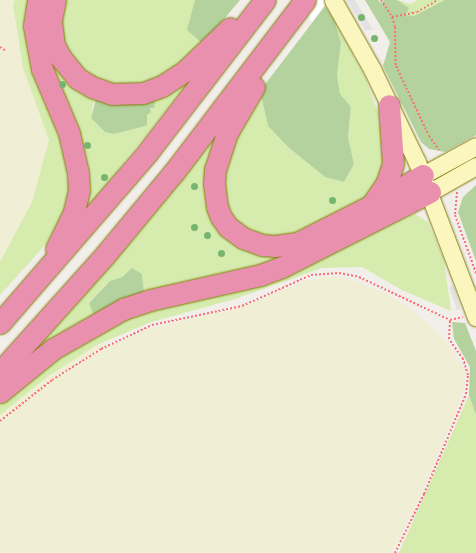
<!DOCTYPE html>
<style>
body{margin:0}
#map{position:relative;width:476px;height:553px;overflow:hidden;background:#f2eee9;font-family:Arial,sans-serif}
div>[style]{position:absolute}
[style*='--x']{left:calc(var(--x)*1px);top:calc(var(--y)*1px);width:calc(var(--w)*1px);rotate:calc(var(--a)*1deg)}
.farmland>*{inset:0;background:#f0eed4}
.grass>*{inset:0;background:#d6ecaf}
.forest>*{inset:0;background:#b4d29d}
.parking>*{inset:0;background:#e2e2e2;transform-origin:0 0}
.pier>*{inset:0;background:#fff}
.path>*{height:2px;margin-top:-1px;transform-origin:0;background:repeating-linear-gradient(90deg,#fc6f75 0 2px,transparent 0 4px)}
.roads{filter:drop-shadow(0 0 1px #7f7a03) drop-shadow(0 0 1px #7f7a03)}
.secondary>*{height:17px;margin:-8.5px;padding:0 8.5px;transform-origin:8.5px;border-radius:8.5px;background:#fbf5be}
.motorway>*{height:21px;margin:-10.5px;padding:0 10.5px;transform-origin:10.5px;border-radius:10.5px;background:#e990ae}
.trees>*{width:7px;height:7px;margin:-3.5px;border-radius:50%;background:#77b56e}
span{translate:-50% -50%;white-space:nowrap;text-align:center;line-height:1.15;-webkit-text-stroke:4px #fff;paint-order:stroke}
</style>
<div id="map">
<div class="farmland">
<i style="clip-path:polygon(0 0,15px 0,13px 6px,23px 68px,49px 140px,32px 202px,0 262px)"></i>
<i style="clip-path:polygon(332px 276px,350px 279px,385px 293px,410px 308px,443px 337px,465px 369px,465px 384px,460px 402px,422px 493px,392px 553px,0 553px,0 415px,47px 377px,97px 345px,113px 345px,152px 328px,242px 307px,305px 281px)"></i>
</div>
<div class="grass">
<i style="clip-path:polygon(15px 0,31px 0,65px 148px,69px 192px,66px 211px,47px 243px,0 295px,0 262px,32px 202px,49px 140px,23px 68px,13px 5px)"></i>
<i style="clip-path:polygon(64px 0,195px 0,203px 44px,187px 59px,148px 83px,117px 88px,81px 71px,70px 59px,61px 34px,59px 12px)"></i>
<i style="clip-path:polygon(397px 0,411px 4px,417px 0,445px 0,414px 16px,406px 15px,408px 8px)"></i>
<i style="clip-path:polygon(334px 20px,365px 77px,384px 129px,387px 151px,381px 179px,360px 203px,280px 240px,237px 227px,220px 196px,219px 170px,260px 91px,268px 126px,288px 147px,325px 177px,344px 182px,354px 164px,348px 137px,351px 107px,340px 95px,337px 75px,341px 42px)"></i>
<i style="clip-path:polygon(45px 28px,102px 98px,93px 103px,91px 118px,105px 132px,114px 134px,142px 127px,156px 98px,199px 69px,77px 221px,51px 77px)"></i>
<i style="clip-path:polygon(225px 125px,216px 220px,291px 251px,278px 260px,144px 296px,132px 268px,122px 277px,110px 281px,89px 302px,94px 316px,22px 366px,180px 182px)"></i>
<i style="clip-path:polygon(415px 214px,428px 222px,444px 260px,451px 311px,402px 290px,362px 267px,322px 268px,235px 299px,151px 322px,97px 345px,47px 377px,0 415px,0 404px,16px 388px,102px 326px)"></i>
<i style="clip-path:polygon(469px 395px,476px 415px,476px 553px,399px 553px)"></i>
</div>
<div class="forest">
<i style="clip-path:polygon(195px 0,240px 0,203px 44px,187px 30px)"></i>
<i style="clip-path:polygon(365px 0,378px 0,381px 3px,384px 0,397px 0,409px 8px,406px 15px,414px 16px,445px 0,476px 0,476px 135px,445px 152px,429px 149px,421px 142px,383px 66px,390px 42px)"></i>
<i style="clip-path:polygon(325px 6px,334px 20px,341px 42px,337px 75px,340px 94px,351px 107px,348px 137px,354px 164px,344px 182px,325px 177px,288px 147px,268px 126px,260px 91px)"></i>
<i style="clip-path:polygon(156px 98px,154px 108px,150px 108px,151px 112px,147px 115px,147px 125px,142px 127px,114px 134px,105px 132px,91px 118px,96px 99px)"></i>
<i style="clip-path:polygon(476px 185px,476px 261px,458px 212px,463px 197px)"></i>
<i style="clip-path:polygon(132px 268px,142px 274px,144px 296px,94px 316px,89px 303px,110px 281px,122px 277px)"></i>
<i style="clip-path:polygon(452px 322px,465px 323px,476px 351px,476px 415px,469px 395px,470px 367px,454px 339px)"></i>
</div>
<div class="parking">
<i style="clip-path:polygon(347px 0,355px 0,373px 30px,365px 30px)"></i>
<i style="left:453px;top:285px;width:25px;height:4px;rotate:72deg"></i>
</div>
<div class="pier">
<i style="clip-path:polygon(299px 0,328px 0,312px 22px)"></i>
</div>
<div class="path">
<i style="--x:381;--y:0;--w:20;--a:57"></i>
<i style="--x:392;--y:17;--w:10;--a:73"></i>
<i style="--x:395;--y:27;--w:39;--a:89"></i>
<i style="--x:396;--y:66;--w:77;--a:64.8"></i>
<i style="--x:429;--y:136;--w:17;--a:54"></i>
<i style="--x:392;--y:17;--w:25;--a:-11"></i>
<i style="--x:417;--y:12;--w:24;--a:-30"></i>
<i style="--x:0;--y:47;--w:6;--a:31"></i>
<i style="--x:457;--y:192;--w:23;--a:95"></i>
<i style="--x:455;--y:215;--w:62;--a:70.1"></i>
<i style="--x:0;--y:421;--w:66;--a:-38.3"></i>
<i style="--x:52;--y:380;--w:58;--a:-32.3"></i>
<i style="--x:101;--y:349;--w:56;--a:-25.2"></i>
<i style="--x:152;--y:325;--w:92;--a:-11.9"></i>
<i style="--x:242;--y:306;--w:76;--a:-24.2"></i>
<i style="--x:311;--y:275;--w:28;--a:-4"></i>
<i style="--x:339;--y:273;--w:20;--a:11"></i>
<i style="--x:359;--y:277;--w:101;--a:25.3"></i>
<i style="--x:450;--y:320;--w:13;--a:-13"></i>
<i style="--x:395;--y:553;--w:66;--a:-63.8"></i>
<i style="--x:424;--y:494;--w:108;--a:-67.2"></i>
<i style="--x:466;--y:394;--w:19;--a:-84"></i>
<i style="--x:468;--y:375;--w:17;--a:-107"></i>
<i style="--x:463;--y:359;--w:24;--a:-125"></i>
<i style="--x:449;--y:339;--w:19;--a:-87"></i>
</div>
<div class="roads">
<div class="secondary">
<i style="--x:333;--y:0;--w:79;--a:60.5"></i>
<i style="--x:372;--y:69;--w:103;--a:64.2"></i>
<i style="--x:417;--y:162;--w:166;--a:69.2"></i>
<i style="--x:423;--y:175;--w:60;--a:-28.7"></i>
<i style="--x:430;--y:192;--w:53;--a:-29.5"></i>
</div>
<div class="motorway">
<i style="--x:38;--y:0;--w:26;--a:99"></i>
<i style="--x:34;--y:26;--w:44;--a:79.5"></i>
<i style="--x:42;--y:69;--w:69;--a:67.1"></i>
<i style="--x:69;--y:133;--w:41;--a:77.3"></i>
<i style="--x:78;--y:173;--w:17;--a:87"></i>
<i style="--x:79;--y:190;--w:23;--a:103"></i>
<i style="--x:74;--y:212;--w:41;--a:115.9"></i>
<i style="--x:55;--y:0;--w:21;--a:101"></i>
<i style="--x:51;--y:21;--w:24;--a:83"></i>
<i style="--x:54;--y:45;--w:15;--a:62"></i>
<i style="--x:61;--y:58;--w:26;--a:51"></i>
<i style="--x:77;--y:78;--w:17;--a:31"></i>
<i style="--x:92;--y:87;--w:21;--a:19"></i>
<i style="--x:112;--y:94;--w:31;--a:-2"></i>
<i style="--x:143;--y:93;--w:20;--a:-20"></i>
<i style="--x:162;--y:86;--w:27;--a:-33"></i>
<i style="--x:185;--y:71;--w:62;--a:-43.7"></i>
<i style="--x:254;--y:87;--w:53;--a:120.4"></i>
<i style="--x:227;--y:133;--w:38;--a:108"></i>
<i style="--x:215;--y:169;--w:14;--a:94"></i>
<i style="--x:214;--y:183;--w:24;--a:83"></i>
<i style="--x:217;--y:207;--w:11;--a:68"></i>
<i style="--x:221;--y:217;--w:12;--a:55"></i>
<i style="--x:228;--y:227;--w:19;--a:36"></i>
<i style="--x:243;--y:238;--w:20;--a:20"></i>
<i style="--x:262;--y:245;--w:13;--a:4"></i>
<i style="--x:275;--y:246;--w:22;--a:-8"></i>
<i style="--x:297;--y:243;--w:84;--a:-26.9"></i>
<i style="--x:372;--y:205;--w:59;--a:-30.5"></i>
<i style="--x:373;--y:203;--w:25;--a:-56"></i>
<i style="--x:387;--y:182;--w:19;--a:-72"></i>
<i style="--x:393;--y:164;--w:59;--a:-93.9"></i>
<i style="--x:0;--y:323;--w:225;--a:-49.1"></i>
<i style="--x:147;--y:153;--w:193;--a:-52.4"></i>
<i style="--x:0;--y:372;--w:157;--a:-48.1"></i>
<i style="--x:105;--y:255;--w:108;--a:-50.3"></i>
<i style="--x:174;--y:172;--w:216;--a:-52.7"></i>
<i style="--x:0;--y:392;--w:68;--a:-39.1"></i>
<i style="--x:53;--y:349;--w:81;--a:-29.7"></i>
<i style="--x:123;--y:309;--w:28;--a:-18"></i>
<i style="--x:150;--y:300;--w:113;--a:-12.8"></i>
<i style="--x:260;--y:275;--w:23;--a:-20"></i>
<i style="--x:282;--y:267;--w:166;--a:-26.9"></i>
</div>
</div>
<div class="trees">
<i style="left:361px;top:17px"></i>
<i style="left:374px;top:38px"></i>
<i style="left:62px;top:84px"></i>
<i style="left:87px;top:145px"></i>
<i style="left:104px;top:177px"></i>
<i style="left:194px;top:186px"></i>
<i style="left:332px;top:200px"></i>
<i style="left:194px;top:227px"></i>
<i style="left:207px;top:235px"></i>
<i style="left:221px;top:253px"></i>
</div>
</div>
